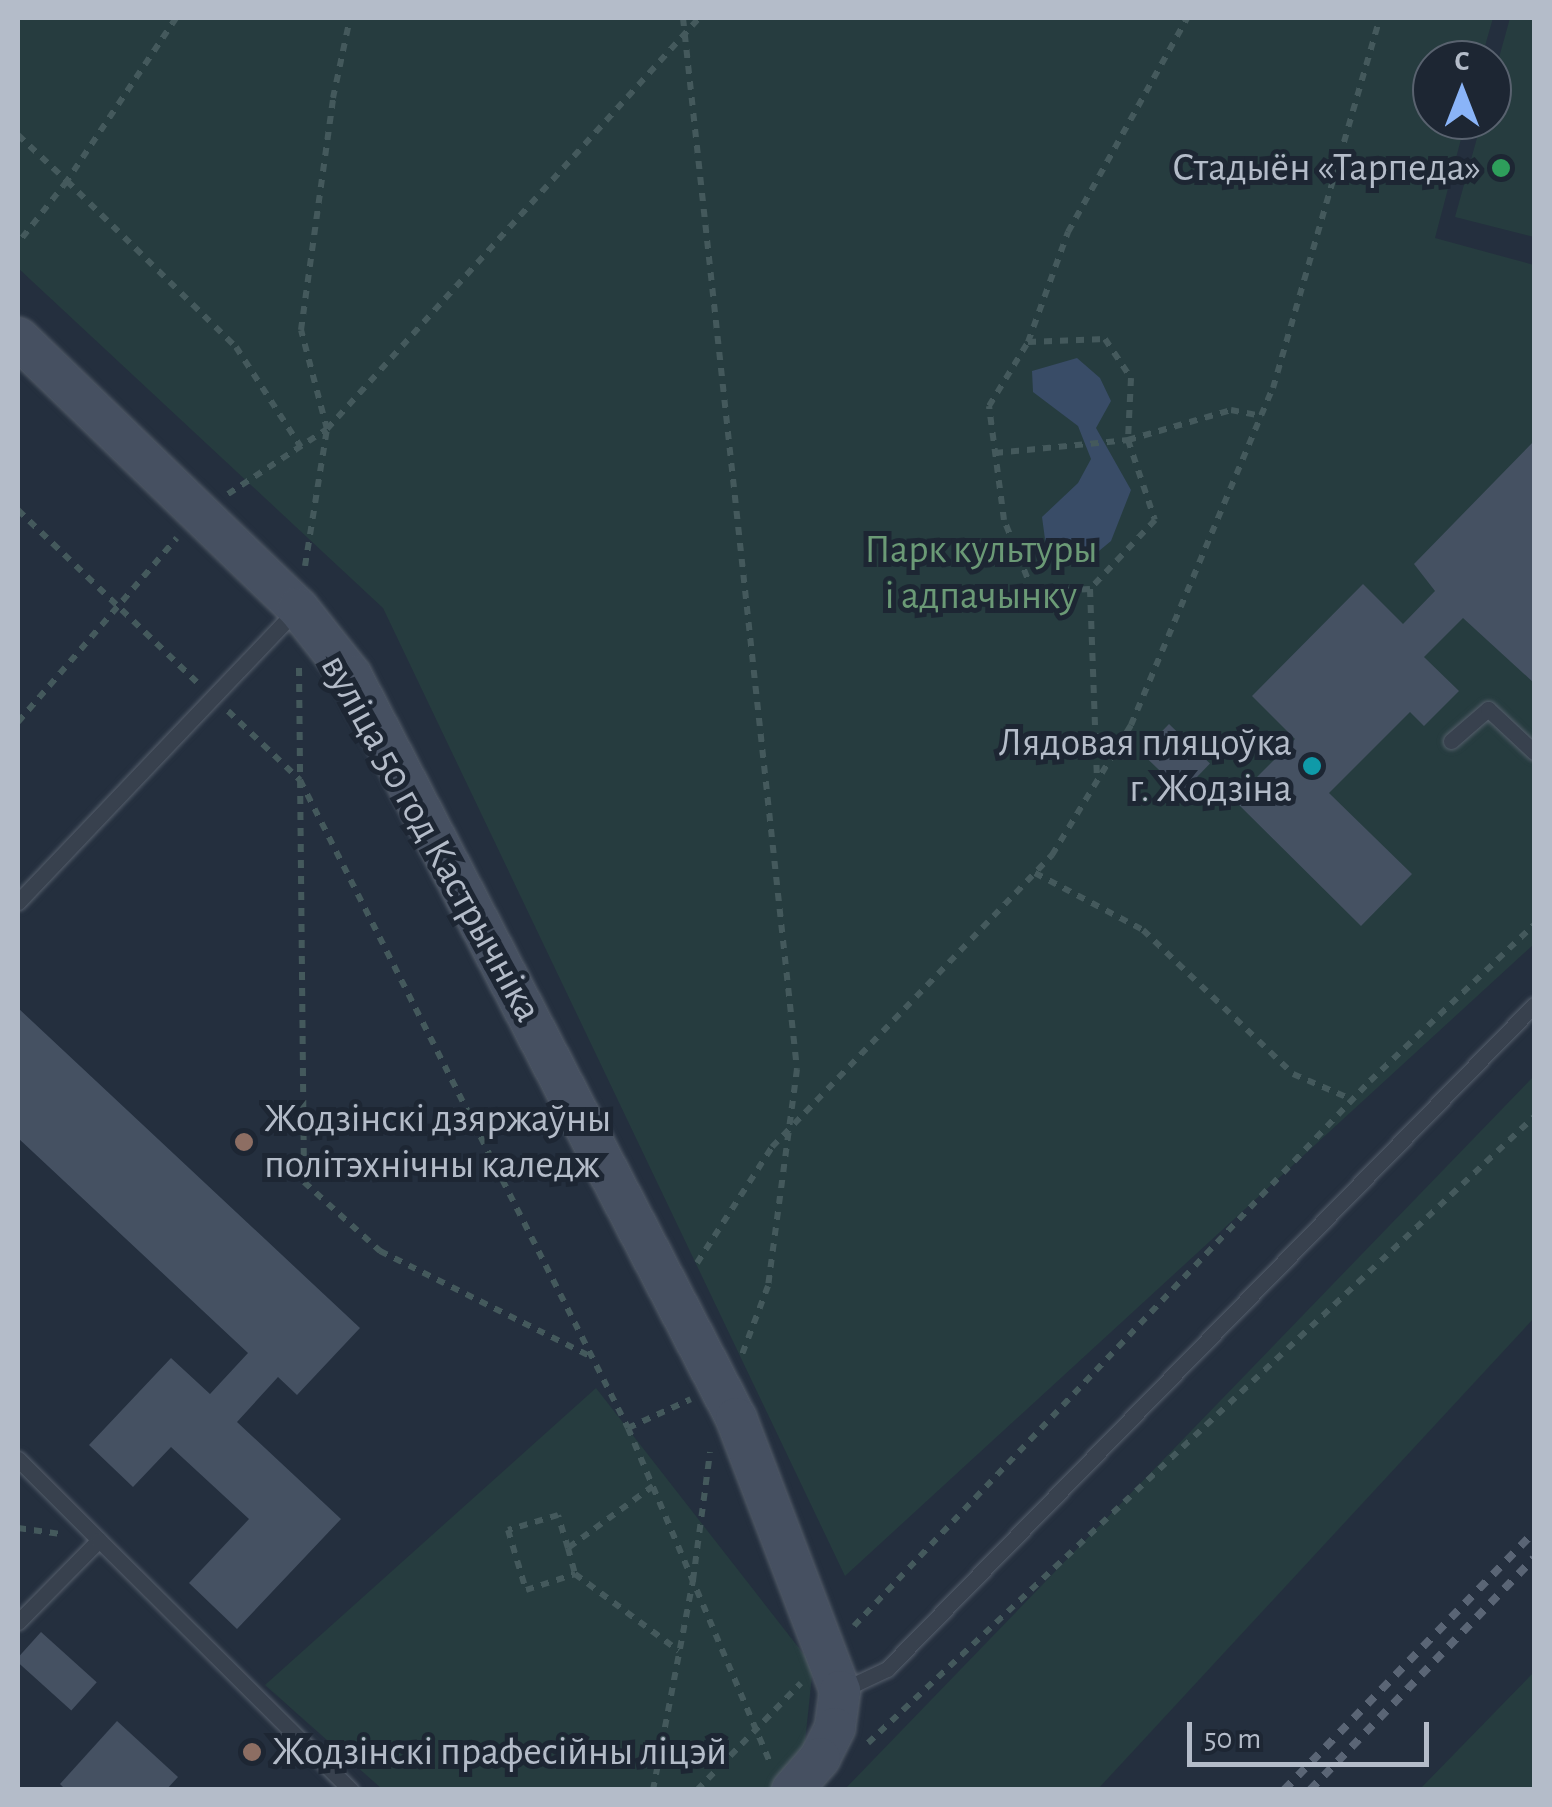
<!DOCTYPE html>
<meta charset="utf-8">
<style>
body{margin:0}
#map{position:relative;width:1552px;height:1807px;overflow:hidden;background:#242f3e;font-family:"Alegreya Sans",sans-serif}
div>[style]{position:absolute}
[style*='--x']{left:calc(var(--x)*1px);top:calc(var(--y)*1px);width:calc(var(--w)*1px);rotate:calc(var(--a)*1deg)}
.green>*{inset:0;background:#263c3f}
.water>*{inset:0;background:#394c67}
.building>*{inset:0;background:#455162;transform-origin:0 0}
.path>*{height:6px;margin-top:-3px;transform-origin:0;background:repeating-linear-gradient(90deg,#44595c 0 8px,transparent 0 16px)}
.roads{filter:drop-shadow(0 0 2px #565f6c) drop-shadow(0 0 2px #565f6c)}
.lane>*{height:15px;margin:-7.5px;padding:0 7.5px;transform-origin:7.5px;border-radius:7.5px;background:#38414e}
.secondary>*{height:40px;margin:-20px;padding:0 20px;transform-origin:20px;border-radius:20px;background:#465061}
.rail>*{height:8px;margin-top:-4px;transform-origin:0;background:repeating-linear-gradient(90deg,#5a6575 0 10px,transparent 0 20px)}
.dots>*{width:28px;height:28px;translate:-50% -50%;box-sizing:border-box;border:5px solid #1d2633;border-radius:50%}
span{translate:-50% -50%;white-space:nowrap;text-align:center;line-height:1.15;-webkit-text-stroke:10px #1d2633;paint-order:stroke}
.poi-label{font-size:40px;color:#b4bcc9}
.right{translate:-100% -50%;text-align:right}
.left{translate:0 -50%;text-align:left}
.park-label{font-size:40px;color:#6b9a76}
.street-label{font-size:40px;color:#b4bcc9}
.frame{position:absolute;inset:0;border:20px solid #b4bcc9;pointer-events:none}
.north{position:absolute;left:1412px;top:40px;width:100px;height:100px;box-sizing:border-box;background:#1d2633;border:2px solid #59626f;border-radius:50%;rotate:0deg;font-size:28px;font-weight:700;line-height:40px;text-align:center;color:#b4bcc9}
.north::after{content:'';display:block;margin:auto;width:35px;height:45px;background:#8ab4f8;clip-path:polygon(50% 0,100% 100%,50% 72%,0 100%)}
.scale{position:absolute;left:1187px;top:1722px;width:242px;height:45px;box-sizing:border-box;border:5px solid #b4bcc9;border-top:0;padding-left:12px;font-size:30px;line-height:35px;white-space:nowrap;color:#b4bcc9;-webkit-text-stroke:8px #1d2633;paint-order:stroke}
</style>
<div id="map">
<div class="green">
<i style="clip-path:polygon(18px 18px,1493px 18px,1481px 60px,1432px 60px,1432px 120px,1466px 120px,1435px 238px,1534px 265px,1534px 944px,845px 1576px,383px 608px,18px 268px)"></i>
<i style="clip-path:polygon(1510px 18px,1534px 18px,1534px 237px,1455px 217px,1482px 120px,1492px 120px,1492px 83px)"></i>
<i style="clip-path:polygon(1534px 1076px,1534px 1318px,1098px 1789px,845px 1789px)"></i>
<i style="clip-path:polygon(596px 1388px,813px 1666px,803px 1761px,774px 1790px,382px 1789px,265px 1685px)"></i>
<i style="clip-path:polygon(1534px 1672px,1534px 1789px,1420px 1789px)"></i>
</div>
<div class="water">
<i style="clip-path:polygon(1077px 358px,1100px 378px,1111px 401px,1096px 428px,1131px 490px,1111px 541px,1082px 565px,1047px 554px,1042px 517px,1078px 483px,1091px 459px,1078px 426px,1033px 392px,1032px 371px)"></i>
</div>
<div class="building">
<i style="clip-path:polygon(1534px 441px,1534px 683px,1463px 618px,1424px 657px,1459px 691px,1424px 726px,1410px 712px,1329px 793px,1412px 874px,1361px 926px,1234px 800px,1295px 739px,1252px 696px,1363px 584px,1403px 624px,1435px 591px,1414px 564px)"></i>
<i style="left:1169px;top:724px;width:57px;height:40px;rotate:44deg"></i>
<i style="clip-path:polygon(18px 1008px,360px 1328px,297px 1395px,278px 1377px,237px 1422px,341px 1519px,237px 1629px,189px 1583px,249px 1519px,171px 1447px,133px 1487px,89px 1445px,171px 1358px,210px 1394px,248px 1353px,18px 1138px)"></i>
<i style="left:41px;top:1632px;width:75px;height:38px;rotate:42deg"></i>
<i style="clip-path:polygon(117px 1721px,178px 1777px,166px 1790px,66px 1790px,60px 1784px)"></i>
</div>
<div class="path">
<i style="--x:176;--y:18;--w:196;--a:123.8"></i>
<i style="--x:67;--y:181;--w:237;--a:44.5"></i>
<i style="--x:236;--y:347;--w:119;--a:57"></i>
<i style="--x:683;--y:18;--w:1057;--a:83.81"></i>
<i style="--x:797;--y:1069;--w:219;--a:97.6"></i>
<i style="--x:768;--y:1286;--w:76;--a:110.8"></i>
<i style="--x:18;--y:135;--w:67;--a:43.2"></i>
<i style="--x:67;--y:181;--w:79;--a:128.3"></i>
<i style="--x:1028;--y:342;--w:117;--a:-70"></i>
<i style="--x:1068;--y:232;--w:245;--a:-60.9"></i>
<i style="--x:995;--y:453;--w:134;--a:-5.6"></i>
<i style="--x:1128;--y:440;--w:107;--a:-16.2"></i>
<i style="--x:1231;--y:410;--w:32;--a:11"></i>
<i style="--x:228;--y:494;--w:118;--a:-33.3"></i>
<i style="--x:327;--y:429;--w:554;--a:-47.85"></i>
<i style="--x:18;--y:510;--w:248;--a:43.9"></i>
<i style="--x:305;--y:566;--w:139;--a:-80.9"></i>
<i style="--x:327;--y:429;--w:102;--a:-104.7"></i>
<i style="--x:301;--y:330;--w:234;--a:-82.1"></i>
<i style="--x:333;--y:98;--w:82;--a:-78"></i>
<i style="--x:1090;--y:589;--w:57;--a:177"></i>
<i style="--x:1033;--y:592;--w:78;--a:-111.9"></i>
<i style="--x:1004;--y:520;--w:115;--a:-97.5"></i>
<i style="--x:989;--y:406;--w:75;--a:-58.6"></i>
<i style="--x:1028;--y:342;--w:77;--a:-2.2"></i>
<i style="--x:1105;--y:339;--w:47;--a:56.3"></i>
<i style="--x:1131;--y:378;--w:62;--a:92.8"></i>
<i style="--x:1128;--y:440;--w:84;--a:71.4"></i>
<i style="--x:1155;--y:520;--w:95;--a:133.3"></i>
<i style="--x:1090;--y:589;--w:191;--a:87.9"></i>
<i style="--x:299;--y:668;--w:514;--a:89.44"></i>
<i style="--x:304;--y:1182;--w:103;--a:42.2"></i>
<i style="--x:380;--y:1251;--w:237;--a:26.6"></i>
<i style="--x:228;--y:711;--w:100;--a:43.8"></i>
<i style="--x:300;--y:780;--w:726;--a:63.15"></i>
<i style="--x:628;--y:1428;--w:366;--a:67"></i>
<i style="--x:18;--y:722;--w:243;--a:-49.2"></i>
<i style="--x:1035;--y:873;--w:122;--a:27.8"></i>
<i style="--x:1143;--y:930;--w:208;--a:43.8"></i>
<i style="--x:1293;--y:1074;--w:65;--a:23.4"></i>
<i style="--x:697;--y:1263;--w:138;--a:-57.1"></i>
<i style="--x:772;--y:1147;--w:405;--a:-46.2"></i>
<i style="--x:1052;--y:855;--w:152;--a:-58.7"></i>
<i style="--x:1131;--y:725;--w:366;--a:-67.2"></i>
<i style="--x:1273;--y:388;--w:385;--a:-73.9"></i>
<i style="--x:628;--y:1428;--w:69;--a:-24.7"></i>
<i style="--x:653;--y:1486;--w:105;--a:143.9"></i>
<i style="--x:568;--y:1548;--w:34;--a:-107"></i>
<i style="--x:558;--y:1515;--w:52;--a:163.3"></i>
<i style="--x:508;--y:1530;--w:63;--a:73.3"></i>
<i style="--x:526;--y:1590;--w:52;--a:-18.1"></i>
<i style="--x:575;--y:1574;--w:129;--a:36.5"></i>
<i style="--x:18;--y:1528;--w:43;--a:7.9"></i>
<i style="--x:568;--y:1548;--w:27;--a:75"></i>
<i style="--x:854;--y:1626;--w:751;--a:-46.57"></i>
<i style="--x:1370;--y:1081;--w:226;--a:-43.6"></i>
<i style="--x:868;--y:1743;--w:914;--a:-43.23"></i>
<i style="--x:653;--y:1790;--w:214;--a:-79.2"></i>
<i style="--x:693;--y:1580;--w:129;--a:-82.4"></i>
<i style="--x:697;--y:1790;--w:149;--a:-45.8"></i>
</div>
<div class="roads">
<div class="lane">
<i style="--x:1451;--y:741;--w:49;--a:-40.9"></i>
<i style="--x:1488;--y:709;--w:63;--a:43.1"></i>
<i style="--x:18;--y:902;--w:406;--a:-46.4"></i>
<i style="--x:18;--y:1459;--w:115;--a:45"></i>
<i style="--x:18;--y:1622;--w:115;--a:-45.4"></i>
<i style="--x:99;--y:1540;--w:355;--a:44.8"></i>
<i style="--x:840;--y:1691;--w:52;--a:-25.1"></i>
<i style="--x:887;--y:1669;--w:927;--a:-45.74"></i>
</div>
<div class="secondary">
<i style="--x:18;--y:338;--w:389;--a:44"></i>
<i style="--x:298;--y:608;--w:85;--a:51.7"></i>
<i style="--x:351;--y:675;--w:837;--a:62.61"></i>
<i style="--x:736;--y:1418;--w:292;--a:69.1"></i>
<i style="--x:840;--y:1691;--w:37;--a:98"></i>
<i style="--x:835;--y:1728;--w:34;--a:117"></i>
<i style="--x:820;--y:1758;--w:43;--a:131.2"></i>
</div>
</div>
<div class="rail">
<i style="--x:1284;--y:1790;--w:359;--a:-45.9"></i>
<i style="--x:1310;--y:1790;--w:322;--a:-46"></i>
</div>
<div class="dots">
<i style="left:1501px;top:168px;background:#2e9e5b"></i>
<i style="left:1312px;top:766px;background:#0f9aa8"></i>
<i style="left:244px;top:1142px;background:#8d6e63"></i>
<i style="left:252px;top:1752px;background:#8d6e63"></i>
</div>
<div class="poi-label">
<span class="right" style="left:1481px;top:168px">Стадыён «Тарпеда»</span>
<span class="right" style="left:1292px;top:766px">Лядовая пляцоўка<br>г. Жодзіна</span>
<span class="left" style="left:264px;top:1142px">Жодзінскі дзяржаўны<br>політэхнічны каледж</span>
<span class="left" style="left:272px;top:1752px">Жодзінскі прафесійны ліцэй</span>
</div>
<div class="park-label">
<span style="left:981px;top:573px">Парк культуры<br>і адпачынку</span>
</div>
<div class="street-label">
<span style="left:431px;top:838px;rotate:61deg">вуліца 50 год Кастрычніка</span>
</div>
<div class="frame"></div>
<div class="north">С</div>
<div class="scale">50 m</div>
</div>
